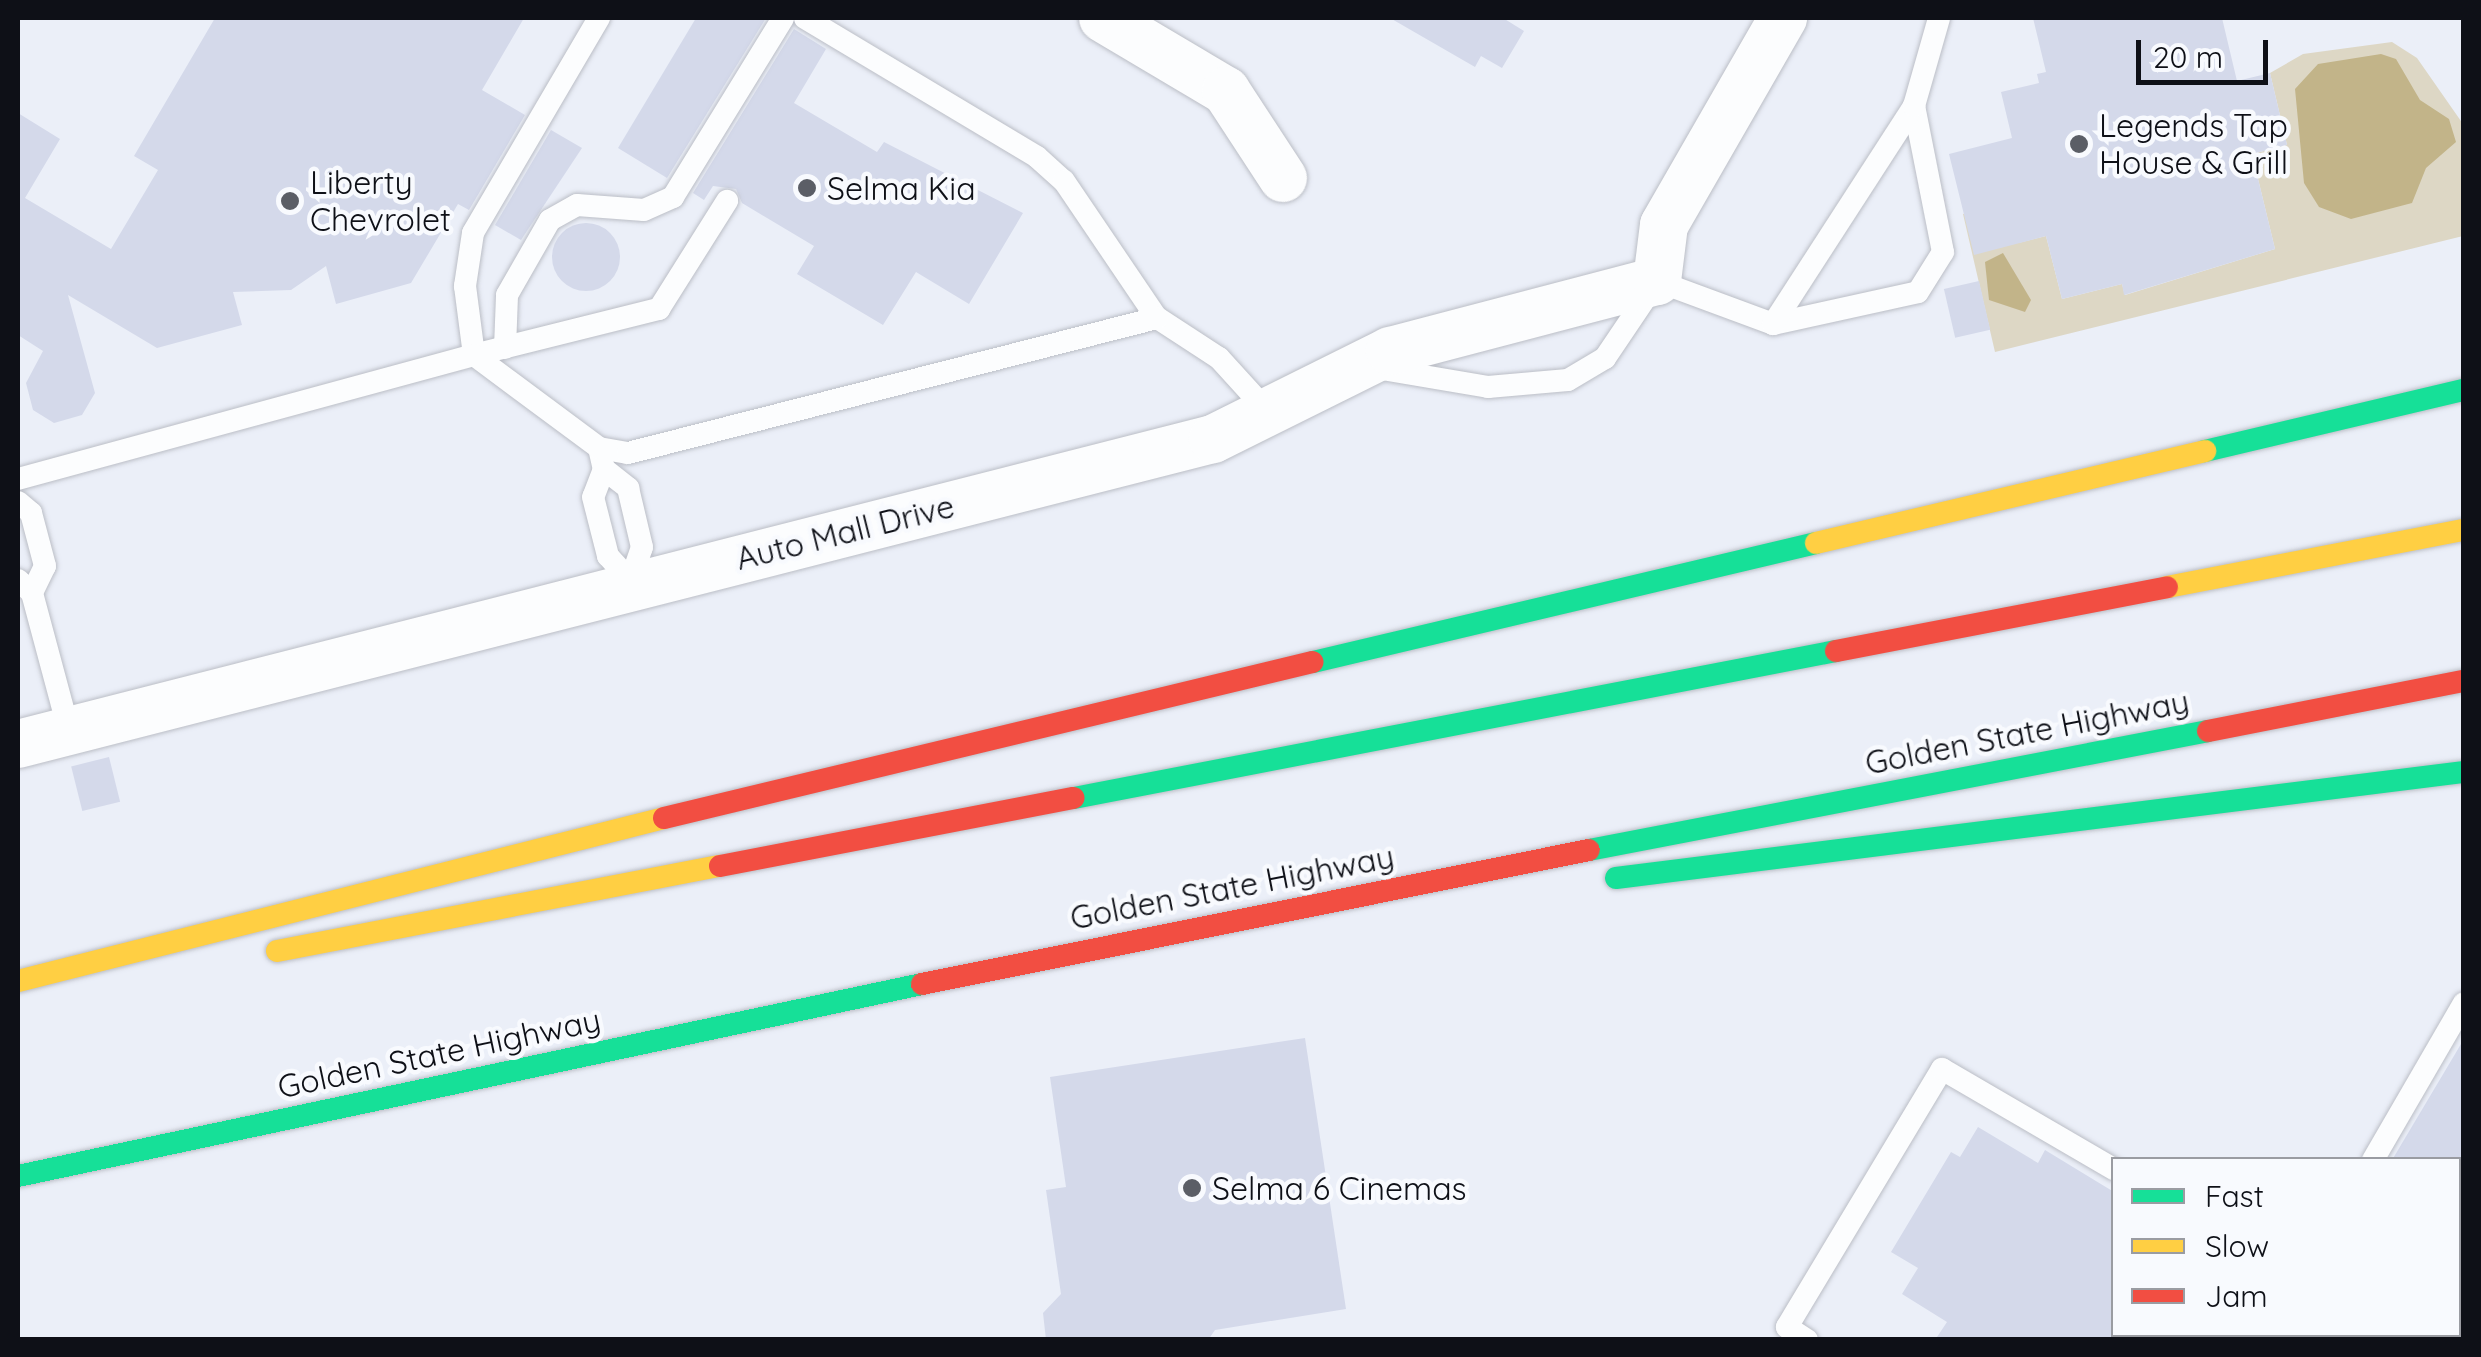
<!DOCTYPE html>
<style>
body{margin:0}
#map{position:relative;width:2481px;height:1357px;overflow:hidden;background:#ebeff8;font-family:Quicksand,sans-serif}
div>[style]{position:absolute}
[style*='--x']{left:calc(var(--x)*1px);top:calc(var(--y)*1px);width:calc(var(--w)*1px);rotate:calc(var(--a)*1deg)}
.green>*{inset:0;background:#ddd7c5}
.water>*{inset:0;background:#c2b489}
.building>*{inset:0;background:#d4d9ea;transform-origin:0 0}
.round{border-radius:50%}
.roads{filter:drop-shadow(0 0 2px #bbbec6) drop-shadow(0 0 2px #bbbec6)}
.lane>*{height:22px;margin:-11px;padding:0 11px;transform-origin:11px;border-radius:11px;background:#fcfdfe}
.street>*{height:48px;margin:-24px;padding:0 24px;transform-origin:24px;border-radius:24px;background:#fcfdfe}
.fast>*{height:22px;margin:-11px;padding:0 11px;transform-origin:11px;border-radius:11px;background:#16e098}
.slow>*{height:22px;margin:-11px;padding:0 11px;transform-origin:11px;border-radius:11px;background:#ffcf43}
.jam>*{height:22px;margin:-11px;padding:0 11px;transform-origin:11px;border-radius:11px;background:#f24e42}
.dots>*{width:28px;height:28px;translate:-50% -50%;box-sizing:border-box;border:5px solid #f8fafe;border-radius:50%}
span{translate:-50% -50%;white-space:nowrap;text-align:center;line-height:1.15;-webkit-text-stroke:9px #f8fafe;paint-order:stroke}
.poi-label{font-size:32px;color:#0e1017}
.left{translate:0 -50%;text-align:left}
.street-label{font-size:32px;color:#0e1017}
.frame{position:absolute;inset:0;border:20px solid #0e1017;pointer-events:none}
.legend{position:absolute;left:2111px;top:1157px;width:350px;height:180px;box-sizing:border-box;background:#f8fafe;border:2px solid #9a9ca2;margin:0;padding:12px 18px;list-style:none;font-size:30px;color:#0e1017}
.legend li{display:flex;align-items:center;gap:20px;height:50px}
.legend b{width:50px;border:2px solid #9a9ca2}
.scale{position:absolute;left:2136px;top:40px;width:132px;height:45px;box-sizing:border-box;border:5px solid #0e1017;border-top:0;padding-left:12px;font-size:30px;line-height:35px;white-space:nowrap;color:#0e1017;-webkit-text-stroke:8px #f8fafe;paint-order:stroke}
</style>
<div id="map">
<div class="green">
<i style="clip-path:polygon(2392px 42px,2417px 58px,2463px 124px,2463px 236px,1995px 352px,1963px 214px,2008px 203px,2018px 243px,2046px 236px,2062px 299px,2122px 284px,2125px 295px,2275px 249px,2252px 154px,2287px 145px,2270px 73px,2303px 54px)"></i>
</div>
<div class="water">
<i style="clip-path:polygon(2381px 54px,2396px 59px,2420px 100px,2449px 119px,2456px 142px,2426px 168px,2412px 203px,2351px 219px,2319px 207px,2304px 183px,2295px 89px,2318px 64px)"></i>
<i style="clip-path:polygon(2003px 253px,2031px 300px,2025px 312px,1989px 300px,1985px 262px)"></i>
</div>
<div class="building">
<i style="clip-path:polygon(215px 18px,524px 18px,482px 90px,525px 115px,469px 210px,458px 204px,411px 283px,336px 304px,326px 266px,291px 290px,233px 292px,242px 325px,157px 348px,68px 295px,95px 393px,82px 415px,54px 423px,33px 410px,26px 383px,43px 351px,18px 335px,18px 113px,60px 139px,25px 198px,111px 249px,158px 170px,134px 156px)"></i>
<i style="clip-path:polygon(696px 18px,766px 18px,667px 178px,618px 148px)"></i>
<i style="clip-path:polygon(1390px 18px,1503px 18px,1524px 31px,1502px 68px,1481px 56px,1475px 67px)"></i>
<i style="clip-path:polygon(2033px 18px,2222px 18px,2237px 81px,2270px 73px,2287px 145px,2252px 154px,2275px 249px,2124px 295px,2122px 284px,2062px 299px,2046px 236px,1974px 255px,1949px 154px,2012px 138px,2001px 92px,2039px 83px,2037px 74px,2046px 72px)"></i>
<i style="clip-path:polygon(794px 29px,826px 49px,794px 103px,877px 152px,884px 142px,1023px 213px,969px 304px,916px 272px,883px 325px,797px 274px,814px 246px,742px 203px,736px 189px,713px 186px,704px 200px,693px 193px)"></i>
<i style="clip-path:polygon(551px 130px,582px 148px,521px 240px,495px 225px)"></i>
<i class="round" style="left:552px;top:223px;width:68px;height:68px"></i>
<i style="left:1979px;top:281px;width:50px;height:36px;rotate:77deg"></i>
<i style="left:109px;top:757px;width:46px;height:39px;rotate:76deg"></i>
<i style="clip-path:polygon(1305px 1038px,1346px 1309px,1215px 1330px,1208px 1340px,1046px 1340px,1043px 1313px,1061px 1294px,1046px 1190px,1066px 1187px,1050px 1077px)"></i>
<i style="clip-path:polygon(2464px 1039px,2464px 1160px,2392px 1160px)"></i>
<i style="clip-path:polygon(1978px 1127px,2038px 1163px,2045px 1150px,2114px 1192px,2114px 1340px,1935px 1340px,1947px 1322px,1902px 1294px,1918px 1268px,1891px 1252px,1951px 1152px,1960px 1157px)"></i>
</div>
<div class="roads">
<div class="lane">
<i style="--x:599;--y:18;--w:249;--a:120.4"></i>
<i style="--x:473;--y:233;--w:54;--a:98.6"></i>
<i style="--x:465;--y:286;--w:70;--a:82.6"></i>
<i style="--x:474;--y:355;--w:191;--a:-14"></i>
<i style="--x:659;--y:309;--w:128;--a:-57.8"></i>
<i style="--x:805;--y:18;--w:270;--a:30.9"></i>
<i style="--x:1037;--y:157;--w:36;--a:42"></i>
<i style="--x:1064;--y:181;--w:164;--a:55.9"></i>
<i style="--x:1156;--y:317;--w:75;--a:33.1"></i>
<i style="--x:1219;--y:358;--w:74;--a:47.7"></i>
<i style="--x:1773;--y:324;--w:148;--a:-12.4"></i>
<i style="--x:1918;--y:292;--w:47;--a:-58"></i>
<i style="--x:1943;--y:252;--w:149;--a:-101.2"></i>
<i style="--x:505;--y:348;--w:53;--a:-87.8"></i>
<i style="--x:507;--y:295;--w:86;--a:-60.2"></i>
<i style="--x:550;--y:220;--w:31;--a:-29"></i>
<i style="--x:577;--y:205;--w:67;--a:4.3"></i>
<i style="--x:644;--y:210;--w:32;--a:-24"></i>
<i style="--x:673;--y:197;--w:210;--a:-58.4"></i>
<i style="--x:1382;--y:369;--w:108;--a:9.6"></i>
<i style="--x:1488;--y:387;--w:80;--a:-5"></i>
<i style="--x:1568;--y:380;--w:43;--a:-30.7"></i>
<i style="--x:1605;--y:358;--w:93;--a:-56"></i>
<i style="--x:1657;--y:281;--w:124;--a:20.3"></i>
<i style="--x:1773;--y:324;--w:260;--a:-57.1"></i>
<i style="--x:1914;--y:106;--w:91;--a:-74.1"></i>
<i style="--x:599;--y:448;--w:22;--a:77"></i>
<i style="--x:604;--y:469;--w:30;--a:111"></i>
<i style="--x:593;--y:497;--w:61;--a:75.7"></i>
<i style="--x:608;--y:556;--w:40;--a:48"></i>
<i style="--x:604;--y:469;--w:31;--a:38"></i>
<i style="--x:628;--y:488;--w:61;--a:76.7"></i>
<i style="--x:642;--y:547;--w:31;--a:109"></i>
<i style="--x:18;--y:479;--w:473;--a:-15.2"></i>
<i style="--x:474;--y:355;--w:156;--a:36.6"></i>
<i style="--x:599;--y:448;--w:29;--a:10"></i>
<i style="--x:628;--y:453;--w:546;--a:-14.32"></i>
<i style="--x:18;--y:502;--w:17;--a:40"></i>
<i style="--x:31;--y:513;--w:55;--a:75.2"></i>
<i style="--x:45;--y:566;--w:30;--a:116"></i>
<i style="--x:32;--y:593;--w:19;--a:-137"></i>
<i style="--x:32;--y:593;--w:143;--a:75"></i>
<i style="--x:2373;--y:1160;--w:181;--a:-59.9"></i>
<i style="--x:2272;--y:1334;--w:11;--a:34"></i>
<i style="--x:1807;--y:1340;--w:24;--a:-147"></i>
<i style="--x:1787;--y:1327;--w:301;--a:-59"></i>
<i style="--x:1942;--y:1069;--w:199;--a:30.2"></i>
<i style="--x:2163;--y:1340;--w:7;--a:-63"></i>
</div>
<div class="street">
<i style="--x:1103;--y:18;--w:143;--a:30.7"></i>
<i style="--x:1226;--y:91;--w:104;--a:56.8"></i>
<i style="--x:18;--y:744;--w:1233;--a:-14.32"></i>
<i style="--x:1213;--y:439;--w:198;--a:-26.4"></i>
<i style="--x:1390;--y:351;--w:276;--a:-14.7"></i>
<i style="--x:1657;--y:281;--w:56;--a:-82.9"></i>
<i style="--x:1664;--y:225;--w:239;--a:-60.1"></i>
</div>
<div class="fast">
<i style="--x:2205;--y:451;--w:266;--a:-13.3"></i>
<i style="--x:1313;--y:662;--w:517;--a:-13.31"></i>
<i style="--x:1074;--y:798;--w:776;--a:-10.92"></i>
<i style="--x:1589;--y:850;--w:630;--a:-10.88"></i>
<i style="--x:1616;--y:878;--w:855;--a:-7.13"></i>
<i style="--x:18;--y:1176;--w:924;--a:-11.99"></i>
</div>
<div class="slow">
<i style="--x:1816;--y:543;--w:400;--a:-13.3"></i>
<i style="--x:2167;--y:587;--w:302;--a:-10.9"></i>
<i style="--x:277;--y:951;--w:451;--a:-10.9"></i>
<i style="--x:18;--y:981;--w:666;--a:-14.16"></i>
</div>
<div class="jam">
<i style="--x:1836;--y:651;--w:337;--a:-10.9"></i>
<i style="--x:2208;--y:731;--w:261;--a:-11.1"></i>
<i style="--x:664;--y:818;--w:667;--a:-13.52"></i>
<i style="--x:720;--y:866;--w:360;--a:-10.9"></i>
<i style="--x:922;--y:984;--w:680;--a:-11.36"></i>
</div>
</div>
<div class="dots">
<i style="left:2079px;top:144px;background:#5b5e66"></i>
<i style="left:807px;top:188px;background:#5b5e66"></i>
<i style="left:290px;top:201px;background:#5b5e66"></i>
<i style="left:1192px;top:1188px;background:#5b5e66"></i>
</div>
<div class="poi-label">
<span class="left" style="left:2099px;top:144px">Legends Tap<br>House &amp; Grill</span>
<span class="left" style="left:310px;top:201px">Liberty<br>Chevrolet</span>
<span class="left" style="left:827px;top:188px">Selma Kia</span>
<span class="left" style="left:1212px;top:1188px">Selma 6 Cinemas</span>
</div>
<div class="street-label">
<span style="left:845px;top:532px;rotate:-14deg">Auto Mall Drive</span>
<span style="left:2027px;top:732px;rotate:-11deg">Golden State Highway</span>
<span style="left:1232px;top:887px;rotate:-11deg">Golden State Highway</span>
<span style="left:439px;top:1053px;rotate:-12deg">Golden State Highway</span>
</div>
<div class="frame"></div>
<ul class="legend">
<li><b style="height:12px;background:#16e098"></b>Fast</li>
<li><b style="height:12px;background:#ffcf43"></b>Slow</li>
<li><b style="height:12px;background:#f24e42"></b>Jam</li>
</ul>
<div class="scale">20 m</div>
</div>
